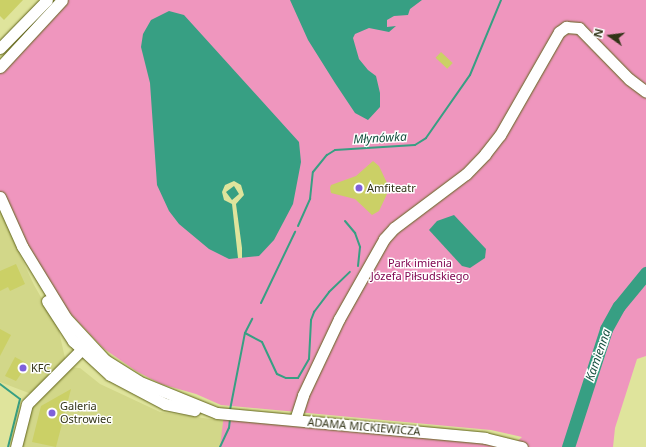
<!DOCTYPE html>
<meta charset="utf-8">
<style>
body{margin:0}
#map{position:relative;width:646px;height:447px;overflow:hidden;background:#dfe49c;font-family:"Noto Sans",sans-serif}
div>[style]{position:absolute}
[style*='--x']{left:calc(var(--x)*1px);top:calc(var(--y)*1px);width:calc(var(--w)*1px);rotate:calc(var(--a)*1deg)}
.built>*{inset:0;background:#d2d789}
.green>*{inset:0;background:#ef96be}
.water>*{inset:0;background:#379f83}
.pier>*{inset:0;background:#dfe49c}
.stream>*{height:2px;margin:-1px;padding:0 1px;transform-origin:1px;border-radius:1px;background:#379f83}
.river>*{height:13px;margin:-6.5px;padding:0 6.5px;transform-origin:6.5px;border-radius:6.5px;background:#379f83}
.building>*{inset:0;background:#cbd066;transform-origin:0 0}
.roads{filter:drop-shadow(0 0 1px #5f6219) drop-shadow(0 0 1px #5f6219)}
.minor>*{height:11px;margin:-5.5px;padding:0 5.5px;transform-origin:5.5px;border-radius:5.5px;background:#fff}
.dots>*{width:11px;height:11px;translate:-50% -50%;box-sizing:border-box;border:2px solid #fff;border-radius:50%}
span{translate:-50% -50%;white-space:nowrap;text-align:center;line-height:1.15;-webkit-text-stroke:3px #fff;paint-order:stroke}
.poi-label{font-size:11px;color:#323417}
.left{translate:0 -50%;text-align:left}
.park-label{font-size:11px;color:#800651}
.street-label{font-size:11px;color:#323417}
.water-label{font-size:12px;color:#185141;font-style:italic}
.north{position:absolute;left:590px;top:16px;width:40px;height:40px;-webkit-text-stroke:3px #fff;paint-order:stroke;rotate:284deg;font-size:11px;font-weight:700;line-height:16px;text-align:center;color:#323417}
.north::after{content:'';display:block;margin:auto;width:14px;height:18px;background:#323417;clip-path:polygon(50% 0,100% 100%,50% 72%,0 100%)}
</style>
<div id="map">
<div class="built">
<i style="clip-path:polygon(0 197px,14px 242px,34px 285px,58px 327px,67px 367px,80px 368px,100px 384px,160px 412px,225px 421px,220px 447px,16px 447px,34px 395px,0 382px)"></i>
</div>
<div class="green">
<i style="clip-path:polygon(62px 0,646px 0,646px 356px,637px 359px,615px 428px,613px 447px,522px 447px,514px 444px,522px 437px,491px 430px,221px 405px,196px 394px,161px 384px,136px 371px,103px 348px,63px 306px,28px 245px,19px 239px,0 197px,0 67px)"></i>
<i style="clip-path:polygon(224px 414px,485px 438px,510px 447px,220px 447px)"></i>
</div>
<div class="water">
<i style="clip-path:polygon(290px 0,422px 0,410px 9px,408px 15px,394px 16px,387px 20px,387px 27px,396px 26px,389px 32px,369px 28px,355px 34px,353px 38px,359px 59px,368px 70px,376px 76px,380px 93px,380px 107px,368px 120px,355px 113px,335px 83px,308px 40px)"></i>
<i style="clip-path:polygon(169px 11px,184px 15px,299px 142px,301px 162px,293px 204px,274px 240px,259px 256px,229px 259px,209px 249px,179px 224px,169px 211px,157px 185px,150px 83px,141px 47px,143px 34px,151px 20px)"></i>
<i style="clip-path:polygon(454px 215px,486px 249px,485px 258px,470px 268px,462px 266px,429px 230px,437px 221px)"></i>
</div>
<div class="pier">
<i style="clip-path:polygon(evenodd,234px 181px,241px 185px,244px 195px,236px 204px,242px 248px,242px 258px,238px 258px,232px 204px,224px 200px,222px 192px,225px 185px,234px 181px,234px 186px,239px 194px,232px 200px,226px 192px,234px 186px)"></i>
</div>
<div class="stream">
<i style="--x:345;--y:221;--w:16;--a:50"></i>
<i style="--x:355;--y:233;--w:15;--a:70"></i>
<i style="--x:360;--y:247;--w:19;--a:96"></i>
<i style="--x:298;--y:226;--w:30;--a:-66"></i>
<i style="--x:310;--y:199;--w:27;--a:-84"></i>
<i style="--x:313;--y:172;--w:22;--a:-51"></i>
<i style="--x:327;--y:155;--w:9;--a:-32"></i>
<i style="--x:335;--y:150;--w:80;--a:-3.6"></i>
<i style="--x:415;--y:145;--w:13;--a:-32"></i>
<i style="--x:426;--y:138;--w:77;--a:-55.1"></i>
<i style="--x:470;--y:75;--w:81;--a:-67.5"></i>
<i style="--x:261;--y:303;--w:79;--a:-64.4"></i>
<i style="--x:245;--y:333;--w:19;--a:28"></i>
<i style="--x:262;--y:342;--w:35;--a:65"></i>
<i style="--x:277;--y:374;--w:10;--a:24"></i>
<i style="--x:286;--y:378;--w:12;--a:0"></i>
<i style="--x:298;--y:378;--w:22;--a:-60"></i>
<i style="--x:309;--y:359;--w:39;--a:-87"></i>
<i style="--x:311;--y:320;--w:9;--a:-69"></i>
<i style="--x:314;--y:312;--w:25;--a:-53"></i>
<i style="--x:329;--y:292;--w:29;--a:-44"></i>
<i style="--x:0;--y:384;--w:25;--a:37"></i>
<i style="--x:20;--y:399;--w:49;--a:104"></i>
<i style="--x:230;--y:410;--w:78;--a:-79"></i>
<i style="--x:245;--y:333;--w:16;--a:-63"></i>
<i style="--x:220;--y:447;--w:21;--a:-65"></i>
<i style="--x:229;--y:428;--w:10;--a:-84"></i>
</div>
<div class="river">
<i style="--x:568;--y:447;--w:124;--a:-72.1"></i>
<i style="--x:606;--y:329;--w:26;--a:-61"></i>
<i style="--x:619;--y:306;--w:43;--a:-50.7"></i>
</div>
<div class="building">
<i style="clip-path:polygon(0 0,23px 0,4px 20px,0 16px)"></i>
<i style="left:441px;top:52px;width:16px;height:8px;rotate:43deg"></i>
<i style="clip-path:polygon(373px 161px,379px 166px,387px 183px,387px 194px,379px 211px,372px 215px,355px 199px,331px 193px,330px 188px,331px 185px,356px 176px)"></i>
<i style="clip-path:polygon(16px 264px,25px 284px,10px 291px,8px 287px,0 291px,0 271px)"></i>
<i style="clip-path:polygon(0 329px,11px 335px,0 356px)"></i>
<i style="clip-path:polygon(15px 357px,28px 364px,16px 381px,5px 376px)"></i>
<i style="clip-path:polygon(71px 389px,56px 447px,32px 442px,41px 406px)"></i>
</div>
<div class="roads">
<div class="minor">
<i style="--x:0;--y:48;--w:67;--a:-45.6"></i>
<i style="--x:0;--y:67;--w:91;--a:-47.2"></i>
<i style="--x:0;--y:197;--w:54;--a:65.8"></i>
<i style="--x:22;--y:246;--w:84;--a:58.6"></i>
<i style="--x:66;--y:318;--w:57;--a:47.1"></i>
<i style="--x:105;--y:360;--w:39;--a:32"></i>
<i style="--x:138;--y:381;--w:85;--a:22.1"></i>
<i style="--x:217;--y:413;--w:269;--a:5.3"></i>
<i style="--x:485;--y:438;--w:38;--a:14"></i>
<i style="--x:47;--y:301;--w:48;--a:57"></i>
<i style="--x:73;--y:341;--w:50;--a:42.6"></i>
<i style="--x:110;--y:375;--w:62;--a:27.8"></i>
<i style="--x:165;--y:404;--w:30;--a:12"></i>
<i style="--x:295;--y:420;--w:26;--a:-72"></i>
<i style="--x:303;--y:395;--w:84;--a:-64.7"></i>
<i style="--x:339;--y:319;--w:92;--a:-60.6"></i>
<i style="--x:384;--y:239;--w:15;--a:-48"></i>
<i style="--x:394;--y:228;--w:90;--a:-36.9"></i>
<i style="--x:466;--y:174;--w:28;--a:-46"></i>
<i style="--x:485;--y:154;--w:24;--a:-52"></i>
<i style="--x:500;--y:135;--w:119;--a:-60.2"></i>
<i style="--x:559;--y:32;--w:9;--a:-36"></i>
<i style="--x:566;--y:27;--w:13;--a:4"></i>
<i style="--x:579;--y:28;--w:71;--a:45.6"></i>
<i style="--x:629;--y:79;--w:21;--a:37"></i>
<i style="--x:16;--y:447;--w:44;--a:-75.7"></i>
<i style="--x:27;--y:404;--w:83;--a:-45"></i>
</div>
</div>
<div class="dots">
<i style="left:359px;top:188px;background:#7f60db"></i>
<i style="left:23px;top:368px;background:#7f60db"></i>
<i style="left:52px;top:413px;background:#7f60db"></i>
</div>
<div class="poi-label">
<span class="left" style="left:367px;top:188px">Amfiteatr</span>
<span class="left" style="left:31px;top:368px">KFC</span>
<span class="left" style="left:60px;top:413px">Galeria<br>Ostrowiec</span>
</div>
<div class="park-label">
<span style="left:420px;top:270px">Park imienia<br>Józefa Piłsudskiego</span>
</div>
<div class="street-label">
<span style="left:364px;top:427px;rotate:5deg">ADAMA MICKIEWICZA</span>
</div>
<div class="water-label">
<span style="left:380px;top:138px;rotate:-3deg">Młynówka</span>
<span style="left:598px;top:355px;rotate:-71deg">Kamienna</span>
</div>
<div class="north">N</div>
</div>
